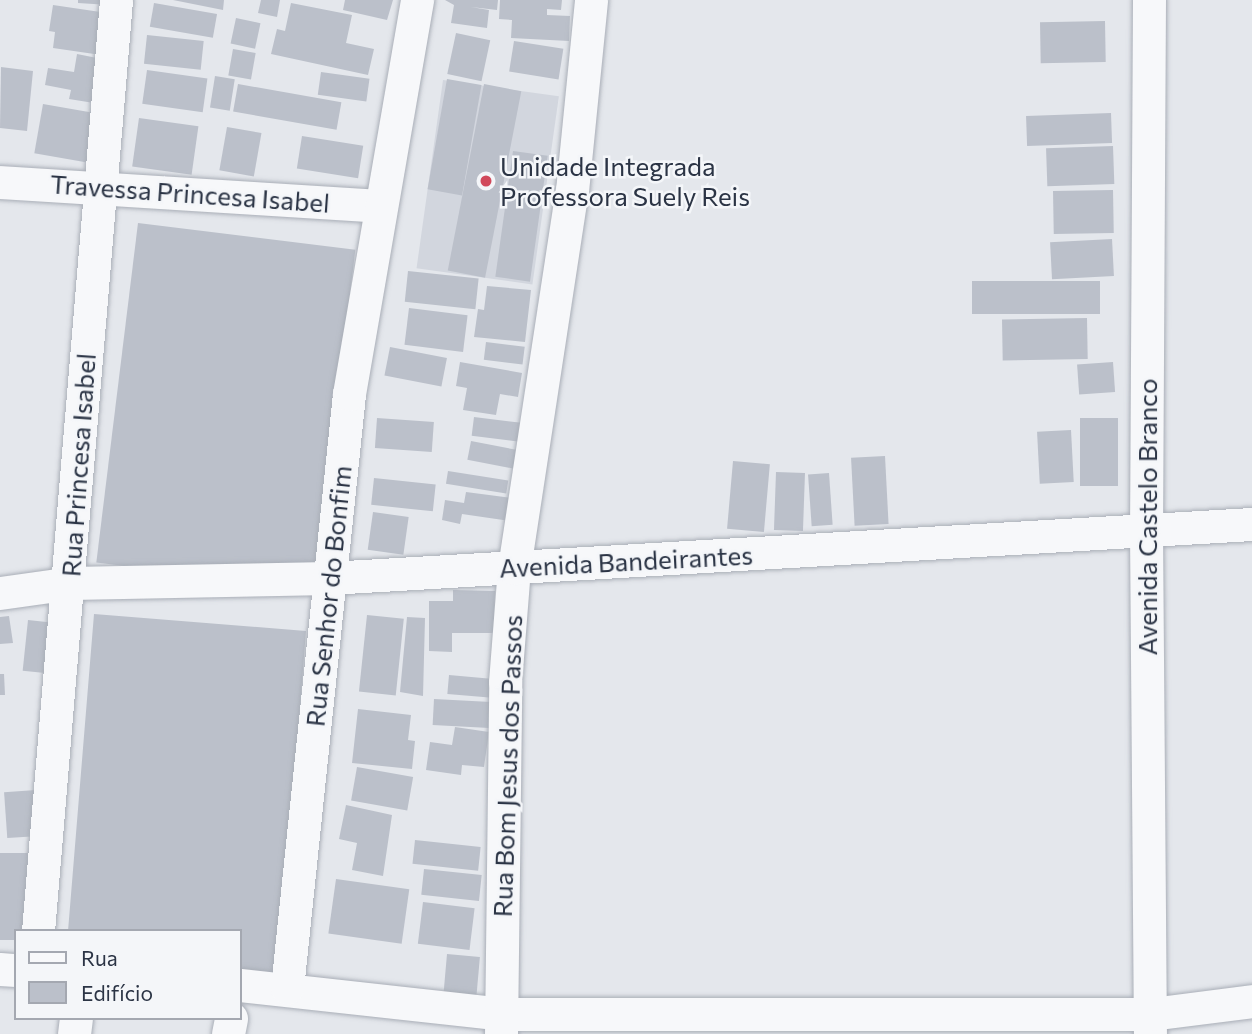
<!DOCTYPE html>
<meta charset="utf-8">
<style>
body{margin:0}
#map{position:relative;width:1252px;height:1034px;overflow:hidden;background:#e4e7ec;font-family:Commissioner,sans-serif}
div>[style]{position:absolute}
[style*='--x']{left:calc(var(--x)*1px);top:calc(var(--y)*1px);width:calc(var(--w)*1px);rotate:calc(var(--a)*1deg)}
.built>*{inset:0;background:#d2d6de;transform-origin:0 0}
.building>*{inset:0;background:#bbc0ca;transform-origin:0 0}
.roads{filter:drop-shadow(0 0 2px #a9aeb7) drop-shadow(0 0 2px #a9aeb7)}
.minor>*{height:33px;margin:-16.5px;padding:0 16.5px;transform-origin:16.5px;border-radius:16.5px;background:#f7f8fa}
.dots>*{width:19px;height:19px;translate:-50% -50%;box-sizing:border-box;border:4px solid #f4f6f9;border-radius:50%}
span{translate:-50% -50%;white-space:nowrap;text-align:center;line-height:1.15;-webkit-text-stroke:5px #f4f6f9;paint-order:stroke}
.poi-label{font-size:26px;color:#2b3445}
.left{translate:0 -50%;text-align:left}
.street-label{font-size:26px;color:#2b3445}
.legend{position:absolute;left:14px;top:929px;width:228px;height:91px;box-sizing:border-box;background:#f4f6f9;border:2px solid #a4a8b1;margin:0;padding:9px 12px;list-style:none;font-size:21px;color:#2b3445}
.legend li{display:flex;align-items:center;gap:14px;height:35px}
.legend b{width:35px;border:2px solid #a4a8b1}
</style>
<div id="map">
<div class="built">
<i style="left:443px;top:80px;width:117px;height:190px;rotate:8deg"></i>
</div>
<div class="building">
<i style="clip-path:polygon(78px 0,109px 0,109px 5px,78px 3px)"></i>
<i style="clip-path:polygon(173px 0,224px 0,223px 10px)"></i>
<i style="clip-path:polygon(261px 0,280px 0,277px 17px,258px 13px)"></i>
<i style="clip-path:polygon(345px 0,393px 0,387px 20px,343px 10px)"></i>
<i style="clip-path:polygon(445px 0,498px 0,497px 10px,471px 7px,489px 10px,487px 28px,451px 23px,454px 5px)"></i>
<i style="clip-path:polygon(500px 0,562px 0,561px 10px,547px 9px,547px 15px,570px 16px,569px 41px,511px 38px,512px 20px,499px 19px)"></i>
<i style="left:154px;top:3px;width:64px;height:24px;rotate:10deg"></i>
<i style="clip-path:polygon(291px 3px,352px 15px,346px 43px,374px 49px,368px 75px,271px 54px,277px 29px,285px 31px)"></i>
<i style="clip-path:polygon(53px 5px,114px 14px,108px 56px,53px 48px,55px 32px,49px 31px)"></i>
<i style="left:236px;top:18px;width:25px;height:26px;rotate:12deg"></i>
<i style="left:1105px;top:21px;width:41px;height:65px;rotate:89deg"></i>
<i style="left:456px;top:33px;width:35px;height:42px;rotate:12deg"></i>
<i style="left:147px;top:35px;width:57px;height:29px;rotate:6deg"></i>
<i style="left:514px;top:41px;width:50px;height:31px;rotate:9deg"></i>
<i style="left:233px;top:49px;width:23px;height:27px;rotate:10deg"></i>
<i style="clip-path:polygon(77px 54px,102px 59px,94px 103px,69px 99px,71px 90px,45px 85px,48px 68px,74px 72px)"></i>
<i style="clip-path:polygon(1px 67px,33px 71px,27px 131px,0 128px)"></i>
<i style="left:147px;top:70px;width:61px;height:34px;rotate:8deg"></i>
<i style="left:321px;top:72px;width:49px;height:23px;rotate:8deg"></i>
<i style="left:215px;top:76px;width:20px;height:32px;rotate:9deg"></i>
<i style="left:447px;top:79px;width:35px;height:112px;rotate:10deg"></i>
<i style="left:238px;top:84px;width:105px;height:28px;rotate:10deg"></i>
<i style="left:484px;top:84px;width:38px;height:190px;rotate:11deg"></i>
<i style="left:43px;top:104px;width:61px;height:50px;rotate:10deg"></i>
<i style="left:1111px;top:113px;width:30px;height:85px;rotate:88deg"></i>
<i style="left:139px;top:118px;width:60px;height:49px;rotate:8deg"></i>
<i style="left:227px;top:127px;width:35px;height:44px;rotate:10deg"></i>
<i style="left:302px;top:136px;width:62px;height:33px;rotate:9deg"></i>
<i style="left:1113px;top:146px;width:38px;height:67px;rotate:88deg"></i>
<i style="left:513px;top:151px;width:35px;height:127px;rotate:8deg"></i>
<i style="left:1113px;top:190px;width:43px;height:60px;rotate:89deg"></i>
<i style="left:138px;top:223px;width:219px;height:342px;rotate:7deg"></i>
<i style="left:1112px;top:239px;width:37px;height:62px;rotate:87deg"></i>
<i style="left:408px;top:271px;width:71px;height:31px;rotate:6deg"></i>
<i style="left:1100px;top:281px;width:33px;height:128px;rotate:90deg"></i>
<i style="clip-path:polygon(487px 286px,531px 290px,525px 342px,474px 337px,478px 309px,484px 310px)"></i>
<i style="left:409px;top:308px;width:59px;height:37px;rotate:7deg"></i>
<i style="left:1087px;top:318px;width:41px;height:85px;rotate:89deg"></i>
<i style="left:486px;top:342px;width:39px;height:18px;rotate:7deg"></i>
<i style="left:390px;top:347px;width:58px;height:29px;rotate:11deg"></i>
<i style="clip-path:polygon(460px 362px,522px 373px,518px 397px,500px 394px,496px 415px,463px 410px,467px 388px,456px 386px)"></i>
<i style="left:1113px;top:362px;width:30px;height:36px;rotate:86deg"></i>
<i style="left:474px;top:417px;width:52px;height:19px;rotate:7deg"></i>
<i style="left:377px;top:418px;width:57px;height:30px;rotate:4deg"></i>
<i style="left:1080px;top:418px;width:38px;height:68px"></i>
<i style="left:1071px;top:430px;width:52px;height:34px;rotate:87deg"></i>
<i style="left:471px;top:441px;width:54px;height:19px;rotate:11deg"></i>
<i style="left:885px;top:456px;width:68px;height:34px;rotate:87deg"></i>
<i style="left:733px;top:461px;width:37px;height:68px;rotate:5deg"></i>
<i style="left:448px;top:471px;width:61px;height:13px;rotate:9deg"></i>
<i style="left:776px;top:472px;width:29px;height:58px;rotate:2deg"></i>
<i style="left:829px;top:473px;width:52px;height:21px;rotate:86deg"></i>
<i style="left:374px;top:478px;width:62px;height:27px;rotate:6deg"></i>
<i style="clip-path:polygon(466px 492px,519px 499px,516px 522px,462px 514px,460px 524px,442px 520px,445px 500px,464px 503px)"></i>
<i style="left:373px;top:512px;width:36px;height:38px;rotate:8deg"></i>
<i style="clip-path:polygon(453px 590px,495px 591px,494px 633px,452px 633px,452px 652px,429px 651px,429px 601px,453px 601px)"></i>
<i style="clip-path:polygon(94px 614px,306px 631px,279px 973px,240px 970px,240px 931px,68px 931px)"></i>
<i style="left:367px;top:615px;width:37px;height:77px;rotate:6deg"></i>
<i style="clip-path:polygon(9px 616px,13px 643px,0 644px,0 617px)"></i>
<i style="clip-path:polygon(407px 617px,425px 618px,423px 696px,400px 692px)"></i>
<i style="left:28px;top:620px;width:30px;height:51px;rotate:6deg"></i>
<i style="clip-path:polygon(0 674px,4px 674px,5px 695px,0 695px)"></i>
<i style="left:449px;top:675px;width:42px;height:19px;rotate:5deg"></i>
<i style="left:434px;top:699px;width:57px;height:26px;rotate:3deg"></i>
<i style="clip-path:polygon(358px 709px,411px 715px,408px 740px,415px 741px,412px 769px,352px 763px)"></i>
<i style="clip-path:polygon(455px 727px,489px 732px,484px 767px,462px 765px,461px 775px,426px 770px,430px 742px,452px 745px)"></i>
<i style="left:357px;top:767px;width:57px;height:34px;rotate:10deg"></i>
<i style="left:36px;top:790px;width:46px;height:32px;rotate:86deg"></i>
<i style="clip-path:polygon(346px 805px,392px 815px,383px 876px,352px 870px,357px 843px,339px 839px)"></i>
<i style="left:415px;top:840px;width:66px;height:24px;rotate:6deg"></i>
<i style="clip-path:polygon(0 853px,33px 853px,33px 931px,16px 931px,16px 940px,0 940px)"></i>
<i style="left:424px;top:869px;width:58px;height:26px;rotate:6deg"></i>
<i style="left:336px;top:879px;width:74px;height:55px;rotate:8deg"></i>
<i style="left:423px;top:902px;width:52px;height:42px;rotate:7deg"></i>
<i style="left:447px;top:954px;width:33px;height:40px;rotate:5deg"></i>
</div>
<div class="roads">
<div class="minor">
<i style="--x:1149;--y:0;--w:530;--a:90.32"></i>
<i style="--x:1146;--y:530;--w:504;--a:89.55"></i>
<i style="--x:0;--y:182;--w:380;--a:3.6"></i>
<i style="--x:0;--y:593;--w:72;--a:-8"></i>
<i style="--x:71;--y:583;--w:258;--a:-1.1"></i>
<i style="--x:329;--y:578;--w:925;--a:-3.35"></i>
<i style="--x:38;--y:931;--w:934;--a:-85.21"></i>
<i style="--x:0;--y:969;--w:16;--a:4"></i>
<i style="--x:240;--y:985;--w:264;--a:6.3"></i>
<i style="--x:502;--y:1014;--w:649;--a:0"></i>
<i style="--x:1151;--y:1014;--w:102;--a:-7.3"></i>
<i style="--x:287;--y:988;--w:597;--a:-84.04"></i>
<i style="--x:349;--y:394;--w:400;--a:-80.2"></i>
<i style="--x:74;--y:1034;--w:16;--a:-83"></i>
<i style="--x:228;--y:1034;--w:16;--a:-79"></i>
<i style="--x:501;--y:1034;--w:352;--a:-89.3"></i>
<i style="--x:505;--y:682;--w:114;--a:-85.5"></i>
<i style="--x:514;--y:568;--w:381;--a:-81.3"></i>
<i style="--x:572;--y:191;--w:192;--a:-84.3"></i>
</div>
</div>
<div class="dots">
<i style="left:486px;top:181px;background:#d1495b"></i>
</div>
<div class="poi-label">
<span class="left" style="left:500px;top:181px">Unidade Integrada<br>Professora Suely Reis</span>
</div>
<div class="street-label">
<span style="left:190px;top:193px;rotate:4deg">Travessa Princesa Isabel</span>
<span style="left:78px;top:465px;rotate:-86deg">Rua Princesa Isabel</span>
<span style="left:1147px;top:517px;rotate:-90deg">Avenida Castelo Branco</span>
<span style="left:626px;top:561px;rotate:-3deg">Avenida Bandeirantes</span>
<span style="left:328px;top:596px;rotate:-84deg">Rua Senhor do Bonfim</span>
<span style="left:507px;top:766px;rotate:-88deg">Rua Bom Jesus dos Passos</span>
</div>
<ul class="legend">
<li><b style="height:9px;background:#f7f8fa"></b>Rua</li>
<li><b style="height:19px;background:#bbc0ca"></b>Edifício</li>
</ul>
</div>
